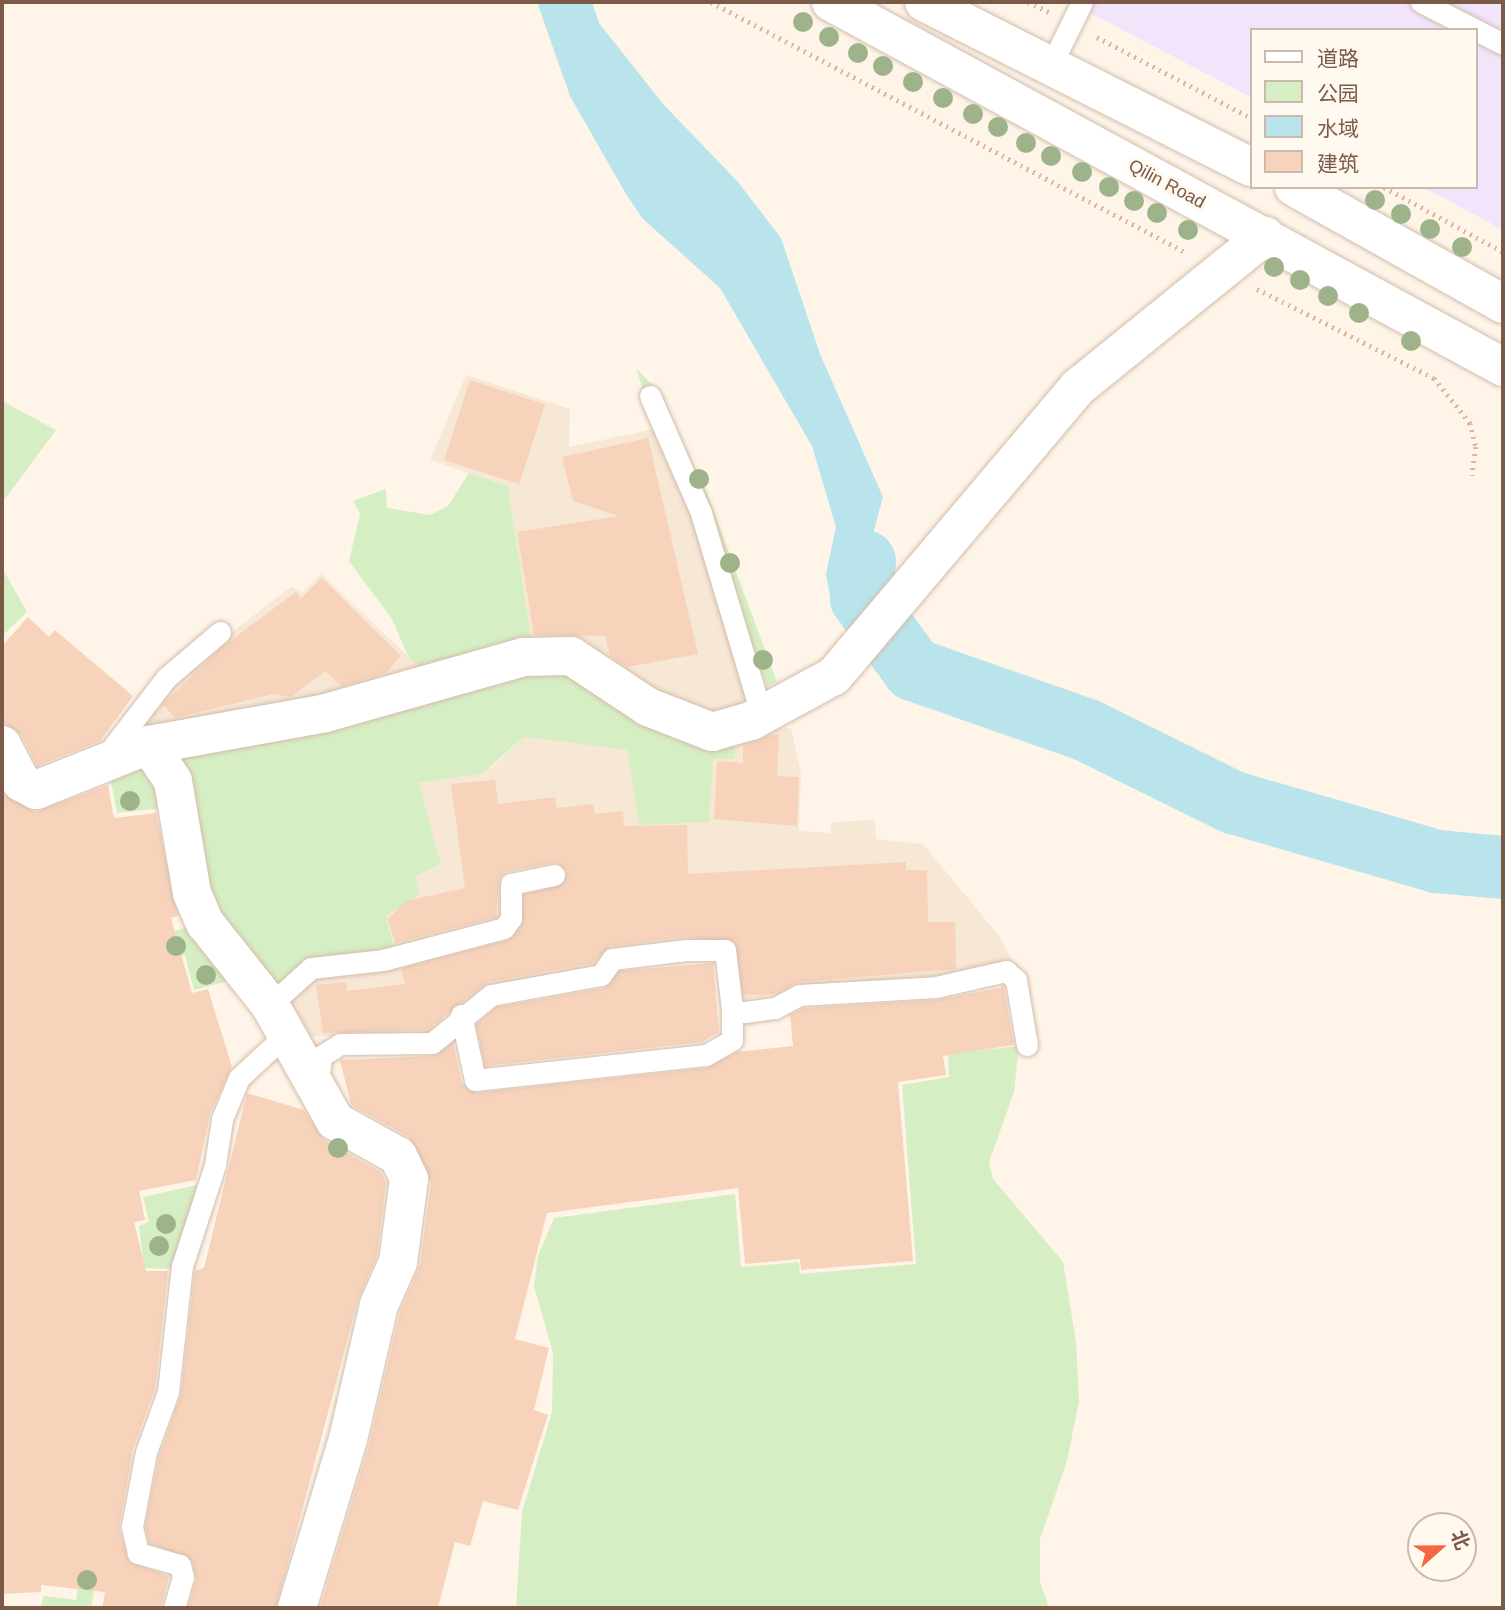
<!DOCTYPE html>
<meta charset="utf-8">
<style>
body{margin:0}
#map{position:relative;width:1505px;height:1610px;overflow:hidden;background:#fef5e8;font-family:Arial,"Noto Sans SC",sans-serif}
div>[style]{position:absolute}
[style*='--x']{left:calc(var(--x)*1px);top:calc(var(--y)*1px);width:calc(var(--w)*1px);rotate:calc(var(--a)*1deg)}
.residential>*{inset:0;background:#f7e7d5}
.education>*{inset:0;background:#f2e4fb}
.green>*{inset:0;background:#d6eec4}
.water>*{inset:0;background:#b9e4eb}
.river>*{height:63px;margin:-31.5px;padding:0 31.5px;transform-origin:31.5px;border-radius:31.5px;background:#b9e4eb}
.building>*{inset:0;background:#f7d3bc;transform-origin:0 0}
.path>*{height:4.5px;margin-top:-2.25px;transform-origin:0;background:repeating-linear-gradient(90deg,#ddb69e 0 2px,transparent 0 7px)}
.roads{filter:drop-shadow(0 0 2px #d3bcab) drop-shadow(0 0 2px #d3bcab)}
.lane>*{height:21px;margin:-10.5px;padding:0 10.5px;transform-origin:10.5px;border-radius:10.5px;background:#fff}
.street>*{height:38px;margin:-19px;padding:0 19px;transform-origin:19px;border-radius:19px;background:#fff}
.secondary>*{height:38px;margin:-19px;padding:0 19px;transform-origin:19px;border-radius:19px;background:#fff}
.trees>*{width:20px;height:20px;margin:-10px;border-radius:50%;background:#9eb389}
span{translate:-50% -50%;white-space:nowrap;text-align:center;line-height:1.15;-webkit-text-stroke:7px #fff9f0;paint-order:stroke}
.street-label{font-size:18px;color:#7c5a48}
.frame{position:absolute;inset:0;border:4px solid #7c5a48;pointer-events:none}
.legend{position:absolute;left:1250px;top:28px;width:228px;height:161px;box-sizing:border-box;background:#fff9f0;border:2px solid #cbb9ad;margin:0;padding:9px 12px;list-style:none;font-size:21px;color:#7c5a48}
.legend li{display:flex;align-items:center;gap:14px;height:35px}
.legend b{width:35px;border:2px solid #cbb9ad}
.north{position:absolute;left:1407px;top:1512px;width:70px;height:70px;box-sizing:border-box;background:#fff9f0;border:2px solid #cbb9ad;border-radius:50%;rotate:69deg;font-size:19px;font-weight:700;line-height:28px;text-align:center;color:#7c5a48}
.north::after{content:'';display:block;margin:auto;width:24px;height:32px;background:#f46741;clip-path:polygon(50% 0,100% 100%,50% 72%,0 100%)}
</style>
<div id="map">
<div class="residential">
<i style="clip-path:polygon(466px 375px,570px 409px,569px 447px,659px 428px,705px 552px,748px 699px,713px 717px,533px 651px,508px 486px,430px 460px)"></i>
<i style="clip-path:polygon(321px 574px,425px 672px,375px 688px,131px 735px,153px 704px,227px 636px,291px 587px,302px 593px)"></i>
<i style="clip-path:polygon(791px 728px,801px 773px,799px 831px,830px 833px,832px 822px,875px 820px,876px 839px,923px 844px,1000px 937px,1015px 967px,742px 999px,733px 946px,602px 966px,444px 1015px,435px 1033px,300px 1037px,285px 1016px,290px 994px,317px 977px,374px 973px,521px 919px,522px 894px,565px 878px,556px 863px,501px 873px,501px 922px,394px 947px,386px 916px,419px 895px,416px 876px,441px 864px,419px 783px,490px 769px,524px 737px,627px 750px,639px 824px,736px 732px)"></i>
</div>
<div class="education">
<i style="clip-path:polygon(1069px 2px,1503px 2px,1503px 230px,1423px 187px,1475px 187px,1475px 30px,1251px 30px,1251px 97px)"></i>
</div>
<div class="green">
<i style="clip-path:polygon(636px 368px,656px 389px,705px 488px,777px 682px,767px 686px,695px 483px,645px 396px)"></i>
<i style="clip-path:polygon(2px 401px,56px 430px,2px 503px)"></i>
<i style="clip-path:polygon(469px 473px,508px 486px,533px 651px,425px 672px,408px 656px,392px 619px,349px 561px,360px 514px,353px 501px,386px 489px,387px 508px,430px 515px,448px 506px)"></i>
<i style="clip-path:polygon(2px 568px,27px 612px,2px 636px)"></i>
<i style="clip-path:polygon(541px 662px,736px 732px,734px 759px,713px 759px,709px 822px,639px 825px,627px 750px,524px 737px,483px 773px,419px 783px,441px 864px,416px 876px,419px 895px,386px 916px,394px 947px,308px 961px,276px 988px,203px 910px,168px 749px)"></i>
<i style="clip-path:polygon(138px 757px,173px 807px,117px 813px,109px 771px)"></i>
<i style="clip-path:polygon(198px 924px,236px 979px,194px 990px,185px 955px,170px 959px,165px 934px)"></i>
<i style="clip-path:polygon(1019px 1046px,1014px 1092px,989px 1162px,993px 1179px,1063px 1262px,1076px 1342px,1079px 1401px,1067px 1461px,1040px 1539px,1040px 1582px,1049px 1608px,516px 1608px,522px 1512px,552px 1412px,553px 1353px,534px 1286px,538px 1256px,554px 1218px,735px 1194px,741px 1267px,799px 1262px,800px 1274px,916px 1264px,902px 1085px,949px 1077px,948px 1054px)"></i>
<i style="clip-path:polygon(197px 1185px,174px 1269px,144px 1268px,139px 1226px,149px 1222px,143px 1197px)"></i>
<i style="clip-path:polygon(81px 1567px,98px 1570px,91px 1608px,40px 1608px,44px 1596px,76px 1600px)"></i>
</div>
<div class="water">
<i style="clip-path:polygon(537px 2px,592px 2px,599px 23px,663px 104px,738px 182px,781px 238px,820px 354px,883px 497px,874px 530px,877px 581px,884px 597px,851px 627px,830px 597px,826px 574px,836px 527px,812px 446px,720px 288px,643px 219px,626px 194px,570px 96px)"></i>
</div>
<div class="river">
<i style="--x:864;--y:561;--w:37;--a:95"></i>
<i style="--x:861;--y:598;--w:88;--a:53.8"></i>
<i style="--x:913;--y:669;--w:184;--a:19.3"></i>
<i style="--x:1087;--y:730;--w:163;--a:26.3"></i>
<i style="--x:1233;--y:802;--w:211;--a:16.2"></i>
<i style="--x:1436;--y:861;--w:67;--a:5.1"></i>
</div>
<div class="building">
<i style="left:470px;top:380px;width:79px;height:84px;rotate:18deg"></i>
<i style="clip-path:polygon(648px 438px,698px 654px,627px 667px,610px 656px,605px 636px,534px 635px,517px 532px,619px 516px,573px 501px,562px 457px)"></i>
<i style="clip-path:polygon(322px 578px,401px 656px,386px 673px,342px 686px,325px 671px,291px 697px,273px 694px,175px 718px,163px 704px,221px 648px,296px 592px,301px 599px)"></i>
<i style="clip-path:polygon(28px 617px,49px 637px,55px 630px,133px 696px,100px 741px,37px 766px,21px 734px,2px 723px,2px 646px)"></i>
<i style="clip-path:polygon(771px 735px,779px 735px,777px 776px,799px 777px,797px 826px,714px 819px,717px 761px,743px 763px,743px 746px)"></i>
<i style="clip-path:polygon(495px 780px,498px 804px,555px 797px,557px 808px,593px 804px,595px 814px,623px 811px,624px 826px,687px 825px,688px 874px,906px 862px,906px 870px,927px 870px,928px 922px,955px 922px,956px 969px,798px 982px,774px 994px,743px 995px,735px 942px,685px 937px,610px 946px,593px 963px,488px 982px,427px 1030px,323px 1033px,316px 985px,346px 982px,347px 991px,405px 984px,401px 969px,508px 940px,522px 925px,524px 895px,563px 884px,567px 872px,557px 862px,508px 871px,499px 879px,496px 917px,395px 943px,388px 919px,406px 901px,465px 888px,451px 784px)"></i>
<i style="clip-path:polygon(108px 785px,114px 818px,156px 813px,178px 916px,171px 918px,192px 993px,208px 989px,232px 1067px,210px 1114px,196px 1180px,139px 1191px,145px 1220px,134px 1222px,146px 1271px,168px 1271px,155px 1389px,133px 1449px,119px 1528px,129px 1562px,169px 1576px,161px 1608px,102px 1608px,105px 1592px,41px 1585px,41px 1592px,2px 1594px,2px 792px,35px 812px)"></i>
<i style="clip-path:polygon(713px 963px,719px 1032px,702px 1042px,485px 1066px,476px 1024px,497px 1007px,604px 988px,619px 971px)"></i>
<i style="clip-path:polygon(1004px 987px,1014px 1045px,943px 1056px,946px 1075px,898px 1082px,913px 1261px,801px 1270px,800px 1259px,745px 1264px,738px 1188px,547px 1213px,515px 1339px,549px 1348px,534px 1410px,548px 1415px,518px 1510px,483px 1501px,470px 1546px,455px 1542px,438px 1608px,320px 1608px,369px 1445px,400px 1312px,420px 1265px,431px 1182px,409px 1137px,351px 1105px,340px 1060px,432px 1056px,453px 1042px,462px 1083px,476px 1093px,707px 1068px,737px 1052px,793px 1046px,790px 1015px,803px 1008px,937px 1000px)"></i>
<i style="clip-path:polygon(247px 1093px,304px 1110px,324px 1140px,381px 1172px,386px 1183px,377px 1256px,358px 1300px,276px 1608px,188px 1608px,196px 1580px,192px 1561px,149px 1543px,145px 1526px,159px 1456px,181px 1394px,195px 1271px,204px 1268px)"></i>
</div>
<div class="path">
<i style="--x:711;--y:2;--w:538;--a:27.8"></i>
<i style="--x:1028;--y:2;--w:23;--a:25"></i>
<i style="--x:1097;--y:37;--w:174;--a:27.7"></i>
<i style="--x:1384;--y:187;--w:136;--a:28.6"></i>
<i style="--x:1257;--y:289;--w:198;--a:26.7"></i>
<i style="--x:1434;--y:378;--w:58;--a:51.3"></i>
<i style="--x:1470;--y:423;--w:25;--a:76"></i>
<i style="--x:1476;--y:447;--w:29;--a:98"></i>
</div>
<div class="roads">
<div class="lane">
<i style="--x:1421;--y:2;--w:92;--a:27.1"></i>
<i style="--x:1049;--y:69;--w:75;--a:-63.8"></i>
<i style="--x:650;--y:396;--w:128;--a:66.4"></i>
<i style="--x:701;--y:513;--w:212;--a:73.3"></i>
<i style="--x:106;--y:756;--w:98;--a:-52.4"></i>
<i style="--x:166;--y:678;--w:71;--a:-40.4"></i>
<i style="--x:270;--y:1005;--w:55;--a:-42.1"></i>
<i style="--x:311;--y:968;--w:72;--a:-6.3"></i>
<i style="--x:383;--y:960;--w:125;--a:-14.8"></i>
<i style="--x:504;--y:928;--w:12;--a:-55"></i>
<i style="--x:511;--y:918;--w:34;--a:-90"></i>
<i style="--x:511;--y:884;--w:44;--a:-11.8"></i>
<i style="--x:461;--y:1015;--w:66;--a:77.8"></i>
<i style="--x:475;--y:1080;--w:232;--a:-6.2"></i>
<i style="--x:706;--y:1055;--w:30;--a:-30"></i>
<i style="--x:732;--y:1040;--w:30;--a:-90"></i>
<i style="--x:318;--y:1082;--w:26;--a:-83"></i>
<i style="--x:321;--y:1056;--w:22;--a:-32"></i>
<i style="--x:340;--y:1044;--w:92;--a:-0.6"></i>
<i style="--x:432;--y:1043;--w:76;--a:-39.1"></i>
<i style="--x:491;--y:995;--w:112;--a:-10.3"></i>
<i style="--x:601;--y:975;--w:19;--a:-55"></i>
<i style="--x:612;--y:959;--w:75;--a:-6.9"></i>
<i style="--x:686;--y:950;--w:39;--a:0"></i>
<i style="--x:725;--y:950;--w:60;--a:83.3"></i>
<i style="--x:732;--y:1010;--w:13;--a:9"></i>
<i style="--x:745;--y:1012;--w:30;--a:-8"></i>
<i style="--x:775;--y:1008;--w:27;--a:-28"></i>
<i style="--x:799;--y:995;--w:137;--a:-3.3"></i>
<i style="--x:936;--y:987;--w:72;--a:-12.9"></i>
<i style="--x:1006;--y:971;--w:13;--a:42"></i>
<i style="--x:1016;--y:980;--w:66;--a:80.4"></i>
<i style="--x:174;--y:1608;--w:32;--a:-74"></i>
<i style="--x:183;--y:1577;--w:12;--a:-104"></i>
<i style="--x:180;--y:1565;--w:44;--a:-164.1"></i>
<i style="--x:138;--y:1553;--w:28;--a:-103"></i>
<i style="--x:132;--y:1526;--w:75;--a:-79.3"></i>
<i style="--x:146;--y:1452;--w:64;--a:-69.9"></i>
<i style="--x:168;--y:1392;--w:127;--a:-83.7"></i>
<i style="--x:182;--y:1266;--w:106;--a:-71.9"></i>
<i style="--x:215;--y:1165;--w:47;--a:-81.3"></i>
<i style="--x:222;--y:1119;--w:44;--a:-67.5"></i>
<i style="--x:239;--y:1078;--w:60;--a:-43"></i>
</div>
<div class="street">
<i style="--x:2;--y:745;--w:42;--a:62.8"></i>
<i style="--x:21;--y:782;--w:17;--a:28"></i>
<i style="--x:36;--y:790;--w:122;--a:-21.7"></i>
<i style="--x:149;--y:745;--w:176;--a:-10.2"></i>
<i style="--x:322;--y:714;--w:209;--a:-15.8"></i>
<i style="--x:523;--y:657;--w:48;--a:-1.2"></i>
<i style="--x:571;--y:656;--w:92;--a:33.5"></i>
<i style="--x:648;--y:707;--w:69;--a:21.3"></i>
<i style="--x:712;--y:732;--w:41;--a:-15.8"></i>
<i style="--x:751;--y:721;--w:94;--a:-28.5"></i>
<i style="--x:834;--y:676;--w:377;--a:-49.8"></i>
<i style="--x:1077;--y:388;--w:242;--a:-39"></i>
<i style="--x:149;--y:745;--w:43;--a:56.3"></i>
<i style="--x:173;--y:781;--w:114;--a:80.4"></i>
<i style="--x:192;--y:893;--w:33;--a:67"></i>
<i style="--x:205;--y:923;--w:105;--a:51.6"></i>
<i style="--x:270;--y:1005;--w:133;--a:60.7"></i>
<i style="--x:335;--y:1121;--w:72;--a:29.1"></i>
<i style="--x:398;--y:1156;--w:25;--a:64"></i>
<i style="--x:409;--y:1179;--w:84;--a:97.5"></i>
<i style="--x:398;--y:1262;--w:47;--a:113.8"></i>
<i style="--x:379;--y:1305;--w:138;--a:103"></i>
<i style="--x:348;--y:1439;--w:177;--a:106.8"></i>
</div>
<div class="secondary">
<i style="--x:831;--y:2;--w:765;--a:28.51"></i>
<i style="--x:924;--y:2;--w:366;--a:26.8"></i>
<i style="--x:1294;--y:187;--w:240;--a:29.2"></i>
</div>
</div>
<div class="trees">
<i style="left:803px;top:22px"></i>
<i style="left:829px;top:37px"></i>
<i style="left:858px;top:53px"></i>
<i style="left:883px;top:66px"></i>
<i style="left:913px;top:82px"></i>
<i style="left:943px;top:98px"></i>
<i style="left:973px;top:114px"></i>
<i style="left:998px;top:127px"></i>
<i style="left:1026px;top:143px"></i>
<i style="left:1051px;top:156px"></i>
<i style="left:1082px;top:172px"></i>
<i style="left:1109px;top:187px"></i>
<i style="left:1375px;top:200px"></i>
<i style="left:1134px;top:201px"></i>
<i style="left:1157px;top:213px"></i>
<i style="left:1401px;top:214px"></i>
<i style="left:1430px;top:229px"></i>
<i style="left:1188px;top:230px"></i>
<i style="left:1462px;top:247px"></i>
<i style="left:1274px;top:267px"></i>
<i style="left:1300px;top:280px"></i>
<i style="left:1328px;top:296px"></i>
<i style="left:1359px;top:313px"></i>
<i style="left:1411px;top:341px"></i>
<i style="left:699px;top:479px"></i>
<i style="left:730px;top:563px"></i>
<i style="left:763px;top:660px"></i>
<i style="left:130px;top:801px"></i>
<i style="left:176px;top:946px"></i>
<i style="left:206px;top:975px"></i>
<i style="left:338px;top:1148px"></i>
<i style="left:166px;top:1224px"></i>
<i style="left:159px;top:1246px"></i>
<i style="left:87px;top:1580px"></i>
</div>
<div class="street-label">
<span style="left:1167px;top:184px;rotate:28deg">Qilin Road</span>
</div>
<div class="frame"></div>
<ul class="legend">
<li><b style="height:9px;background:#fff"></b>道路</li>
<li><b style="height:19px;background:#d6eec4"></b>公园</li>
<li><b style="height:19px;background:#b9e4eb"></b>水域</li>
<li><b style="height:19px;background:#f7d3bc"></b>建筑</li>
</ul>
<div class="north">北</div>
</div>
